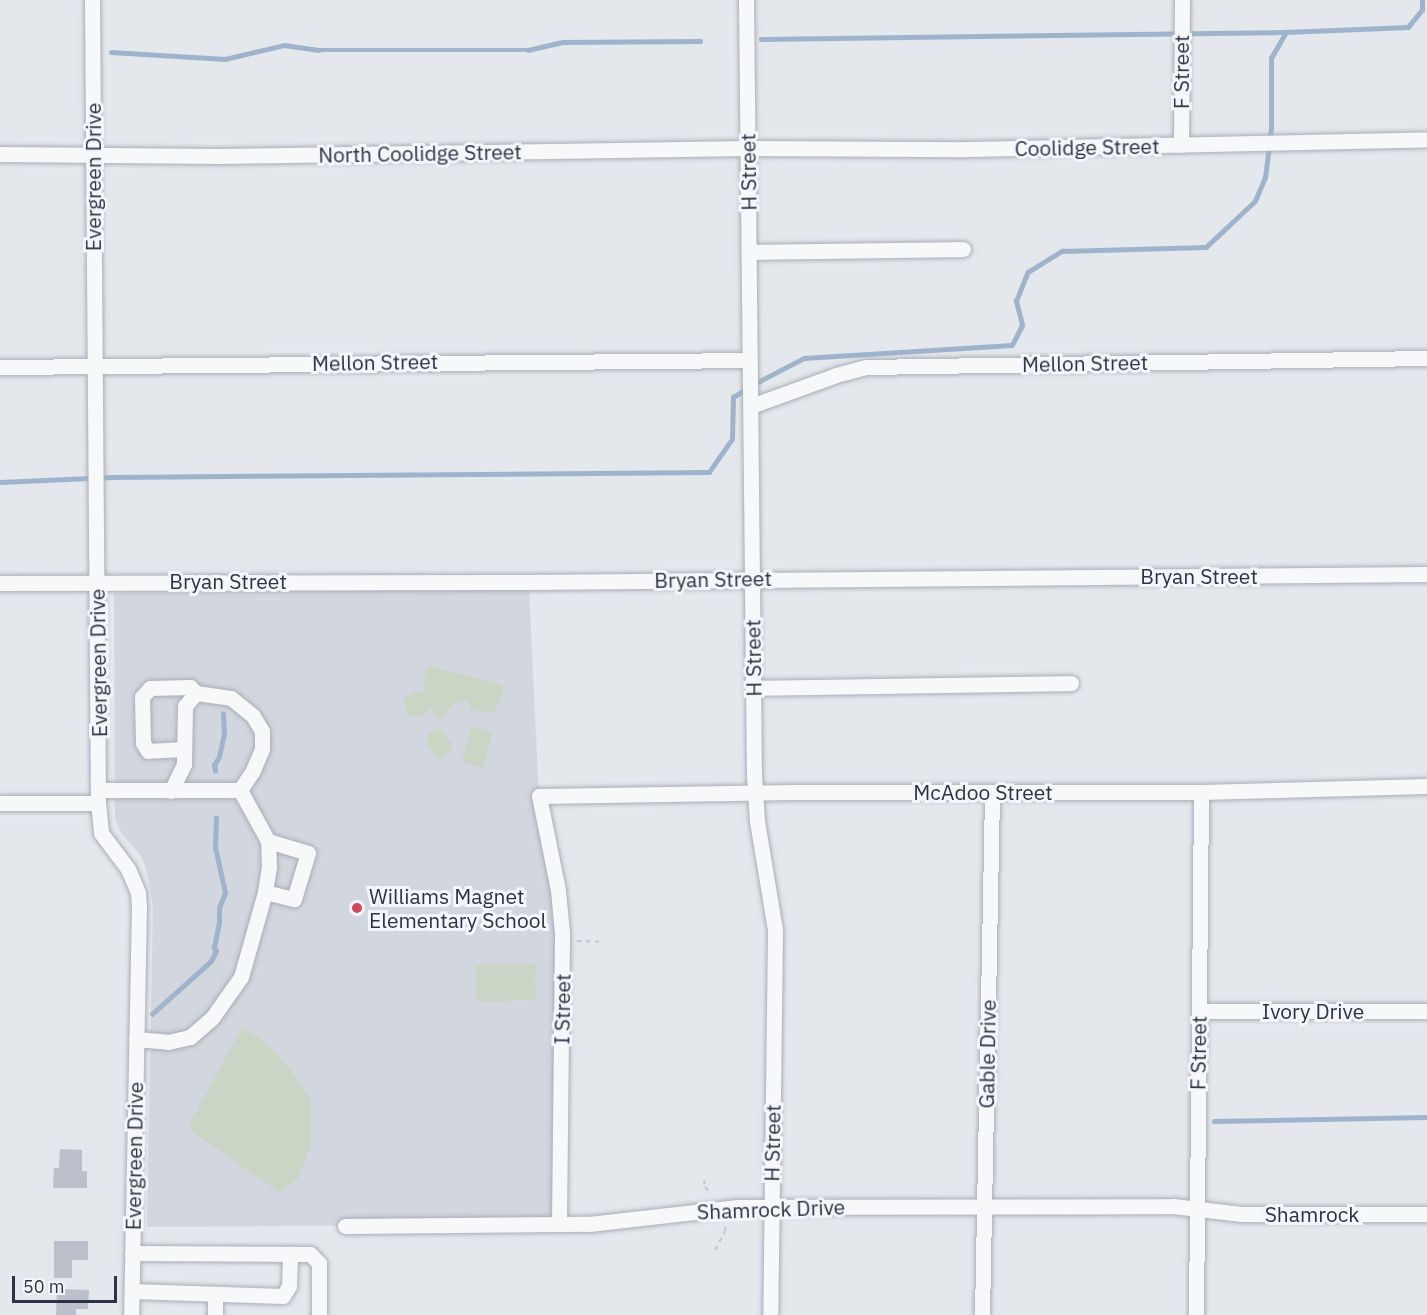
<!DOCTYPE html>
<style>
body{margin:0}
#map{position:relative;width:1427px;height:1315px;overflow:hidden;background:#e4e7ec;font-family:"IBM Plex Sans",sans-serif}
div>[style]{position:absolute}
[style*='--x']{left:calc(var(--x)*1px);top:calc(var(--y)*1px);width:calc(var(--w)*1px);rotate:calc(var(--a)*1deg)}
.built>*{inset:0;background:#d2d6de}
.green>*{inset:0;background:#c9d6c5;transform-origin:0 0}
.stream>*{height:4.5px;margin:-2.25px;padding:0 2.25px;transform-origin:2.25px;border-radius:2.25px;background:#9fb4cc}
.building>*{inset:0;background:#bbc0ca}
.path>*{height:2px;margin-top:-1px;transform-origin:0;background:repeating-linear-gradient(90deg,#c2c5cb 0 4.5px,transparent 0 9px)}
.roads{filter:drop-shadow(0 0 2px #a9aeb7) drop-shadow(0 0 2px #a9aeb7)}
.minor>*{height:15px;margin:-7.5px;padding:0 7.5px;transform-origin:7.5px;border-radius:7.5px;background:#f7f8fa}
.dots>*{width:16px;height:16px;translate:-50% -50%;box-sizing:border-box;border:3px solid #f4f6f9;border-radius:50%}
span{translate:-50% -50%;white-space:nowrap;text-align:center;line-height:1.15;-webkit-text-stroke:6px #f4f6f9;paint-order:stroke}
.street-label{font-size:21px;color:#2b3445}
.poi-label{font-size:21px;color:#2b3445}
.left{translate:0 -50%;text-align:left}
.scale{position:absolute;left:12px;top:1276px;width:105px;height:27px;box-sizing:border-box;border:3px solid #2b3445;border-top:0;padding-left:8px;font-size:18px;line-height:21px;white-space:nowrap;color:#2b3445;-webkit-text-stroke:4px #f4f6f9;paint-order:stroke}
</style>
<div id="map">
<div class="built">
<i style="clip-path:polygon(529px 589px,539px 796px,560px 909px,559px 1224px,147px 1227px,153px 907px,146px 867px,139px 853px,122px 834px,115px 819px,114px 593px)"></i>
</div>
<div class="green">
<i style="clip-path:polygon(429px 666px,493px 682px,504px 687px,496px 709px,490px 713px,471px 710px,467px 700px,452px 705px,442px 718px,435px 716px,433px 709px,429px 707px,425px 715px,413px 718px,408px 715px,403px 700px,412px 693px,425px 690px,424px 674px)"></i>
<i style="left:472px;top:726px;width:22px;height:37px;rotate:16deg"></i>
<i style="clip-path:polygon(439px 728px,451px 742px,452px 749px,442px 759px,436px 757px,427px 746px,428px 732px)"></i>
<i style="left:535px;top:963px;width:37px;height:60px;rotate:88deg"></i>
<i style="clip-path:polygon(242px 1028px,265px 1042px,290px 1069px,311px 1100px,311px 1145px,298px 1179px,279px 1192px,191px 1131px,190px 1122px)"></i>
</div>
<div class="stream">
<i style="--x:761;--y:39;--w:525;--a:-0.76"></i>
<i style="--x:111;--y:52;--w:114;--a:3.5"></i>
<i style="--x:225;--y:59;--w:61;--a:-13.3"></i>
<i style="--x:284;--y:45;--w:35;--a:8"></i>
<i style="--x:319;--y:50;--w:209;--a:0"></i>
<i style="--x:528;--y:50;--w:36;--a:-13"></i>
<i style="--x:563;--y:42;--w:137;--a:-0.4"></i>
<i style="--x:754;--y:384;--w:56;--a:-27.5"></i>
<i style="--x:804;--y:358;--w:208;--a:-3.6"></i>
<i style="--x:1012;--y:345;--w:22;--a:-63"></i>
<i style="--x:1022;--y:325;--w:25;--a:-104"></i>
<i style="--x:1016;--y:301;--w:31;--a:-68"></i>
<i style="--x:1028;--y:272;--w:40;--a:-32"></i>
<i style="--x:1062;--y:251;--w:144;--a:-1.6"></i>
<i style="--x:1206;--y:247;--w:67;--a:-43.2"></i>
<i style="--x:1255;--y:201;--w:25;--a:-67"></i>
<i style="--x:1265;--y:178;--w:49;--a:-83"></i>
<i style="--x:1271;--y:129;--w:71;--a:-90"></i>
<i style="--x:1271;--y:58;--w:30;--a:-60"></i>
<i style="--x:1286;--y:32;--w:122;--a:-2.3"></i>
<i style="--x:1408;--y:27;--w:22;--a:-51"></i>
<i style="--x:1422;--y:10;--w:10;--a:-90"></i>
<i style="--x:0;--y:482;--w:112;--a:-2.6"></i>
<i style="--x:112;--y:477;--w:597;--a:-0.48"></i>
<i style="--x:709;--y:472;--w:40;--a:-55.1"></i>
<i style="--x:732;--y:439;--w:42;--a:-88.6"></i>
<i style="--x:733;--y:397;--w:16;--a:-30"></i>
<i style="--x:215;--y:771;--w:6;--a:-99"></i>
<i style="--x:214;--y:765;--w:9;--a:-58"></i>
<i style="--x:219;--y:757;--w:24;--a:-78"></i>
<i style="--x:224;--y:734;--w:20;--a:-93"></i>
<i style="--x:152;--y:1014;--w:79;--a:-41.9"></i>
<i style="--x:211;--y:961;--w:11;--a:-63"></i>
<i style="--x:216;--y:951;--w:4;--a:-124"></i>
<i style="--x:214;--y:948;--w:25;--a:-79"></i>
<i style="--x:219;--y:923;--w:15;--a:-90"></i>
<i style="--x:219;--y:908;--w:16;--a:-68"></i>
<i style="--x:225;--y:893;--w:47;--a:-102.3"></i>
<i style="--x:215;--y:847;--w:29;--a:-88"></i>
<i style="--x:1214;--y:1121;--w:213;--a:-1.1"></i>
</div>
<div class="building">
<i style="clip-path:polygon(60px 1149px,82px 1150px,82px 1171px,87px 1171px,87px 1188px,53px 1188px,54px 1168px,59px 1168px)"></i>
<i style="clip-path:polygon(54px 1241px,88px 1241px,88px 1260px,72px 1260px,72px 1278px,54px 1278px)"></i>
<i style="clip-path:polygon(57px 1289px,89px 1290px,88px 1309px,76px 1309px,76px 1315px,56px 1315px)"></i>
</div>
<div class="path">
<i style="--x:577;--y:941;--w:23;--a:2"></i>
<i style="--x:704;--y:1180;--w:7;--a:82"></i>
<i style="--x:705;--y:1187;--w:9;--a:49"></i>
<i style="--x:715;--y:1250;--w:21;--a:-62"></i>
<i style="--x:725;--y:1231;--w:9;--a:-84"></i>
</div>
<div class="roads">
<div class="minor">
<i style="--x:92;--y:0;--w:803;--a:89.57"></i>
<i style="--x:98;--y:803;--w:30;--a:84"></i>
<i style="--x:101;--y:833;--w:45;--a:53.1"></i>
<i style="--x:128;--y:869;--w:26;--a:67"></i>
<i style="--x:138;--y:893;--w:13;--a:86"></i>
<i style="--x:139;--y:906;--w:409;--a:91.1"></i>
<i style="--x:746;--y:0;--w:775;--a:89.41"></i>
<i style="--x:754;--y:775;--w:46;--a:86.3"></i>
<i style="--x:757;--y:821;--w:110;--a:80.6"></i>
<i style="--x:775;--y:930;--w:385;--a:90.7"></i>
<i style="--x:1181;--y:145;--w:145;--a:-89.6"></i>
<i style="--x:0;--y:154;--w:219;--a:0.5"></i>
<i style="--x:219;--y:156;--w:529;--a:-0.87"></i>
<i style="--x:748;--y:148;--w:217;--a:0.3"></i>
<i style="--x:965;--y:149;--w:462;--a:-1.2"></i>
<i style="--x:749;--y:252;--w:214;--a:-0.8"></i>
<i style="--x:0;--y:367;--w:750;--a:-0.53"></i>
<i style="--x:751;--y:406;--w:90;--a:-20"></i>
<i style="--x:836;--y:375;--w:31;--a:-15"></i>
<i style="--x:866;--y:367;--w:561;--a:-0.92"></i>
<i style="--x:0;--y:583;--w:528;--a:-0.11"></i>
<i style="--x:528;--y:582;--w:899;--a:-0.51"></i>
<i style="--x:753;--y:688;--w:318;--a:-0.9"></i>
<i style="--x:184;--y:749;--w:36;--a:177"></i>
<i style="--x:148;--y:751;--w:9;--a:-122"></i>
<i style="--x:143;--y:743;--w:46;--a:-91.2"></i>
<i style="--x:142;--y:697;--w:12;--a:-48"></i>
<i style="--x:150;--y:688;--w:40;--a:-1.4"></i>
<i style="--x:190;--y:687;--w:8;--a:45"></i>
<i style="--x:98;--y:790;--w:142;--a:0"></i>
<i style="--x:171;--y:791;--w:30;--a:-64"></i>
<i style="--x:184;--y:764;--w:58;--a:-89"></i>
<i style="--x:185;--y:706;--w:17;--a:-50"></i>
<i style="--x:196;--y:693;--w:35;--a:8"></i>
<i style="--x:231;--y:698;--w:28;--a:39"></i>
<i style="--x:253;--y:716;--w:17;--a:59"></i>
<i style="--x:262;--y:731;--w:18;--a:90"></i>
<i style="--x:262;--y:749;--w:25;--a:113"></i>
<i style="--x:252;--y:772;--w:22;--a:124"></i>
<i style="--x:0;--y:803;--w:98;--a:0"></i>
<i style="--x:265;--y:892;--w:30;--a:14"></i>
<i style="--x:294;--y:899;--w:48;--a:-73.1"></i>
<i style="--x:308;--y:853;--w:42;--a:-163.3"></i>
<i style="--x:1199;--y:1011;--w:228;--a:0"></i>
<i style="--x:136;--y:1039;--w:32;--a:5"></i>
<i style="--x:168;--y:1042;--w:23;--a:-13"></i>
<i style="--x:190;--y:1037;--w:29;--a:-41"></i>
<i style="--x:212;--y:1018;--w:50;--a:-54.7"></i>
<i style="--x:241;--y:977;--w:88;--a:-74.2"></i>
<i style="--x:265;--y:892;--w:25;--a:-81"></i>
<i style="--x:269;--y:867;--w:26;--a:-92"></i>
<i style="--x:268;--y:841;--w:58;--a:-118.8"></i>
<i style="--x:559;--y:1224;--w:291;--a:-89.4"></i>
<i style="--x:562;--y:933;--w:43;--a:-95.3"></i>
<i style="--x:558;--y:890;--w:96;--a:-101.4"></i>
<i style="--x:539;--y:796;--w:254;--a:-0.9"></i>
<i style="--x:793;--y:792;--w:408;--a:0"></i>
<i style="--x:1201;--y:792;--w:226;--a:-1.5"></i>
<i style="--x:345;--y:1226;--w:244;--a:-0.5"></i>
<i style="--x:589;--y:1224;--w:150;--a:-6.5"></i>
<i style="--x:738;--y:1207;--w:435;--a:-0.1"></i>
<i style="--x:1173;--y:1206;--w:69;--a:6.6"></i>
<i style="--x:1242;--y:1214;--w:185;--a:0"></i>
<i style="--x:132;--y:1253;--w:178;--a:0.3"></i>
<i style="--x:310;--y:1254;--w:13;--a:45"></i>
<i style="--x:319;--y:1263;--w:52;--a:90"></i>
<i style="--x:132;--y:1291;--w:151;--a:1.9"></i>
<i style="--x:283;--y:1296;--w:12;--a:-59"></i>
<i style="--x:289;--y:1286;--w:32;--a:-88"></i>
<i style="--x:215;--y:1315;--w:21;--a:-90"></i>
<i style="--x:982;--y:1315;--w:523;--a:-88.9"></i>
<i style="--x:1196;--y:1315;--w:523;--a:-89.45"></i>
</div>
</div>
<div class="dots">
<i style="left:357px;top:908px;background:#d1495b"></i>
</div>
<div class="street-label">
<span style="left:1181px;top:72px;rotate:-90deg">F Street</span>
<span style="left:1087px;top:147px;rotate:-1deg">Coolidge Street</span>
<span style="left:420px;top:153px;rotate:-1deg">North Coolidge Street</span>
<span style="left:748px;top:172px;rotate:-91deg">H Street</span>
<span style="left:93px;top:177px;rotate:-90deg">Evergreen Drive</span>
<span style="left:375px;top:362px;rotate:-1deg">Mellon Street</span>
<span style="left:1085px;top:363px;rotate:-1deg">Mellon Street</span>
<span style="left:1199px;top:576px">Bryan Street</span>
<span style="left:713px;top:579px;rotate:-1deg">Bryan Street</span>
<span style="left:228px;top:581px">Bryan Street</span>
<span style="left:753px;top:658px;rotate:-91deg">H Street</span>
<span style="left:98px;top:663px;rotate:-91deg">Evergreen Drive</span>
<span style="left:983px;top:792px">McAdoo Street</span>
<span style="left:562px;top:1009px;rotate:-89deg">I Street</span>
<span style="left:1313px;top:1011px">Ivory Drive</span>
<span style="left:1198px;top:1053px;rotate:-89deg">F Street</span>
<span style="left:987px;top:1054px;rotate:-89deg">Gable Drive</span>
<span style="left:772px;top:1143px;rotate:-89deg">H Street</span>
<span style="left:134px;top:1156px;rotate:-89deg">Evergreen Drive</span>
<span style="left:771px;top:1209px;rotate:-2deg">Shamrock Drive</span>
<span style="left:1312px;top:1214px">Shamrock</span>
</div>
<div class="poi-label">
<span class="left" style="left:369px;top:908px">Williams Magnet<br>Elementary School</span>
</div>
<div class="scale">50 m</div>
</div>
